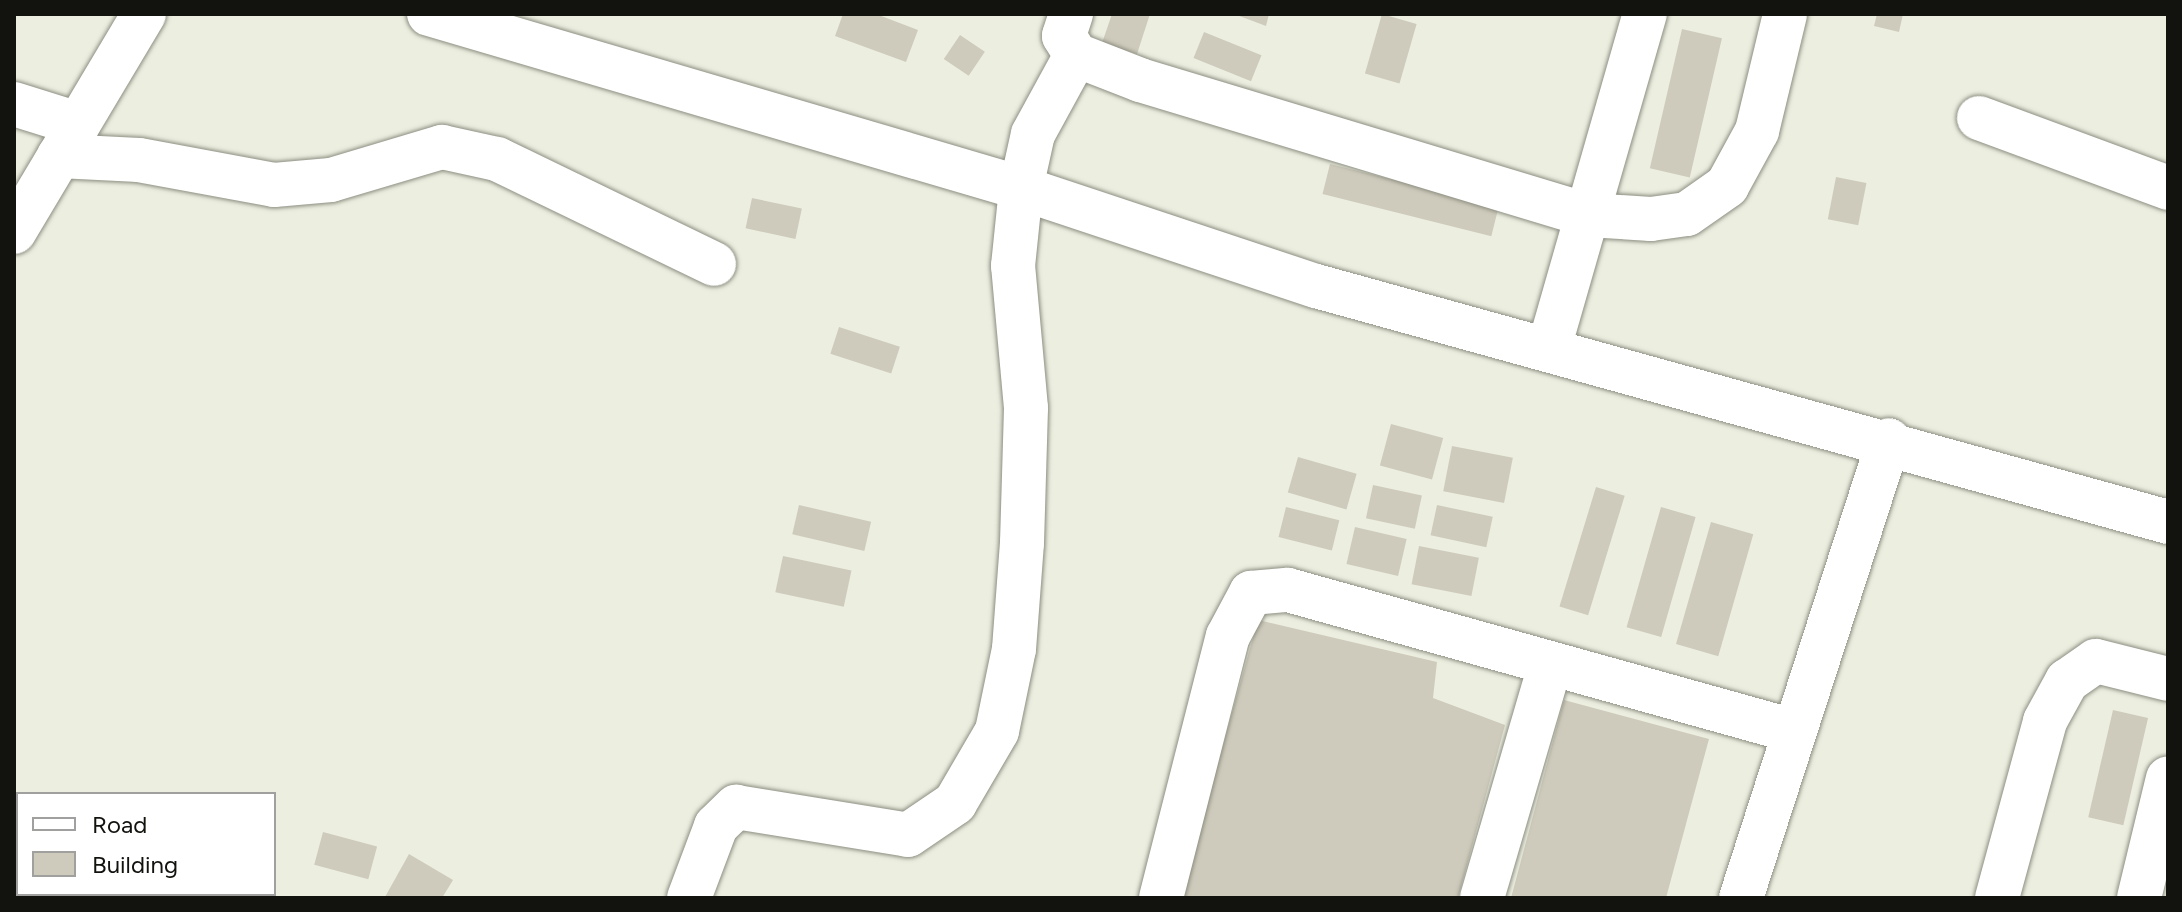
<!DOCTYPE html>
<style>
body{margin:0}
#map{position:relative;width:2182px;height:912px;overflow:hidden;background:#ecefe0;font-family:Figtree,sans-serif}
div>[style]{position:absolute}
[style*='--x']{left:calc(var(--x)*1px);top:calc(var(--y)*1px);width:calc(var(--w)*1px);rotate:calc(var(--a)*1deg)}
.building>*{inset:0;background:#cfcbbc;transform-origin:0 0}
.roads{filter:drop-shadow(0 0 2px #8c8e81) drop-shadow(0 0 2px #8c8e81)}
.minor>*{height:44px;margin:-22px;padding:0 22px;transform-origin:22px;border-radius:22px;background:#fff}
span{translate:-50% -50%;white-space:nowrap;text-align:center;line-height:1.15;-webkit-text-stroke:8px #fff;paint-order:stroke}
.frame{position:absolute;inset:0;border:16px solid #12130e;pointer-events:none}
.legend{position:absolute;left:16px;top:792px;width:260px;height:104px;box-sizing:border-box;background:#fff;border:2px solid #a0a19f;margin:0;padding:10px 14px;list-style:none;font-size:24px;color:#12130e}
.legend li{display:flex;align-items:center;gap:16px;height:40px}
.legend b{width:40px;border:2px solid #a0a19f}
</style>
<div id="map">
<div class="building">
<i style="clip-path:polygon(843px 14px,876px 14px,918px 30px,906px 62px,835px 36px)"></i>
<i style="clip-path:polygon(1112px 14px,1150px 14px,1137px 54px,1102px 43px)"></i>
<i style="clip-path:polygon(1234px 14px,1269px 14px,1266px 26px)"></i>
<i style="left:1382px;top:14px;width:36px;height:62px;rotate:16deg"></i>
<i style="clip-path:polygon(1877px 14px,1903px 14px,1899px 32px,1874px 26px)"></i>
<i style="left:1682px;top:29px;width:41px;height:143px;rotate:13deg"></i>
<i style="left:1204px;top:32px;width:62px;height:28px;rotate:22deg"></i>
<i style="left:960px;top:35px;width:30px;height:29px;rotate:34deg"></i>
<i style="left:1330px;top:164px;width:174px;height:31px;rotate:14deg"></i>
<i style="left:1836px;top:177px;width:31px;height:43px;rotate:11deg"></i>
<i style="left:752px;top:198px;width:51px;height:31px;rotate:12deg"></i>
<i style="left:839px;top:327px;width:64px;height:28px;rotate:18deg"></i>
<i style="left:1391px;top:424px;width:54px;height:43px;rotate:15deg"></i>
<i style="left:1452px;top:446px;width:62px;height:46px;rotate:11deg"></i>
<i style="left:1298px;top:457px;width:61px;height:37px;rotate:16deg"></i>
<i style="left:1373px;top:485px;width:50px;height:34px;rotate:12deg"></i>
<i style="left:1596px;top:487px;width:30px;height:125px;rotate:17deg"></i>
<i style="left:799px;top:505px;width:74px;height:30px;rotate:13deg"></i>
<i style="left:1437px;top:505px;width:57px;height:31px;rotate:12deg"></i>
<i style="left:1286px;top:507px;width:55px;height:31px;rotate:14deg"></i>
<i style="left:1661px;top:507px;width:36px;height:125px;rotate:16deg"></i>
<i style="left:1711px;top:522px;width:44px;height:127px;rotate:16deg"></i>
<i style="left:1355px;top:527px;width:53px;height:38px;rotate:13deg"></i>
<i style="left:1419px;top:546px;width:61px;height:39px;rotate:11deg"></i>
<i style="left:783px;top:556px;width:70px;height:37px;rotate:12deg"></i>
<i style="clip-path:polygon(1258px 620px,1437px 662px,1433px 698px,1505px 725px,1458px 898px,1180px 898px)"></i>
<i style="clip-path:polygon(1564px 700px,1709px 739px,1666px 898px,1511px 898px)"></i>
<i style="left:2113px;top:710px;width:36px;height:110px;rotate:13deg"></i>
<i style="left:323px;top:832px;width:56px;height:34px;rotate:15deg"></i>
<i style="clip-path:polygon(409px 854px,453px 880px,442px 898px,385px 897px)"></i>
</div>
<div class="roads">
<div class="minor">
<i style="--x:429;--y:14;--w:617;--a:16.38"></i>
<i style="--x:1021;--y:188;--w:311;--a:18.4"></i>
<i style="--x:1316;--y:286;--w:884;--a:15.48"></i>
<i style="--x:1071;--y:14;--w:23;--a:108"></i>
<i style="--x:1064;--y:36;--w:22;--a:58"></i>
<i style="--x:1076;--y:55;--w:69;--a:21.3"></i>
<i style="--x:1140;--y:80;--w:468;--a:16.8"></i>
<i style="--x:1588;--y:215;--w:63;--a:3.6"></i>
<i style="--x:1651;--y:219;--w:36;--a:-8"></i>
<i style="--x:1687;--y:214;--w:49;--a:-35"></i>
<i style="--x:1727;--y:186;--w:63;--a:-61.4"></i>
<i style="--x:1757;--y:131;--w:120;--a:-76.5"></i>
<i style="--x:14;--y:104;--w:67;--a:17.4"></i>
<i style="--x:1979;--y:118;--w:202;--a:20.3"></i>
<i style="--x:59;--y:156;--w:80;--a:2.9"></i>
<i style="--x:139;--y:160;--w:137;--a:10.5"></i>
<i style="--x:274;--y:185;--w:57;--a:-5"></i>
<i style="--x:331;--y:180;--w:116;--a:-16.6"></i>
<i style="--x:442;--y:147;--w:56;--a:12.3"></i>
<i style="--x:497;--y:159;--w:241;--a:25.8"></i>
<i style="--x:14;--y:232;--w:254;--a:-59.2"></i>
<i style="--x:1549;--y:348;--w:348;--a:-74"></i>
<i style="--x:689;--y:898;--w:77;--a:-69.4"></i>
<i style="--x:716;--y:826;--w:28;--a:-44"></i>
<i style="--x:736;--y:807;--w:174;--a:9.2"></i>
<i style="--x:908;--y:835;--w:57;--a:-34.2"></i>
<i style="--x:955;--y:803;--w:83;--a:-59.7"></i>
<i style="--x:997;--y:731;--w:84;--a:-78.3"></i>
<i style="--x:1014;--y:649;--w:106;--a:-85.7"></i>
<i style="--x:1022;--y:543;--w:135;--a:-88.3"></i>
<i style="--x:1026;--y:408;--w:143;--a:-95.2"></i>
<i style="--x:1013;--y:266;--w:78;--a:-84.1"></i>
<i style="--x:1021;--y:188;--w:55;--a:-77.5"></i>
<i style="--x:1033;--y:134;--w:90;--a:-61.4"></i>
<i style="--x:1161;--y:898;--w:270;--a:-75.7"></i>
<i style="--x:1228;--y:636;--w:49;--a:-61.9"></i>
<i style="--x:1251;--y:593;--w:37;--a:-5"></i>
<i style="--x:1288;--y:590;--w:521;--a:15.58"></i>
<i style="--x:1482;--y:898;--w:243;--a:-73.7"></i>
<i style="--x:1741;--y:898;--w:481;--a:-72.1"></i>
<i style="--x:1997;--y:898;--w:183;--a:-74.8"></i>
<i style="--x:2045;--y:721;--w:46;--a:-61.2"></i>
<i style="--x:2067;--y:681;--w:35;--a:-35"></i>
<i style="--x:2096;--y:661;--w:74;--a:14"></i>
<i style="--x:2139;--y:898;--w:123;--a:-76.4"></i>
</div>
</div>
<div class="frame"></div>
<ul class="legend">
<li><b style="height:10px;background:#fff"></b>Road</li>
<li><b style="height:22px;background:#cfcbbc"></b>Building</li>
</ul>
</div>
